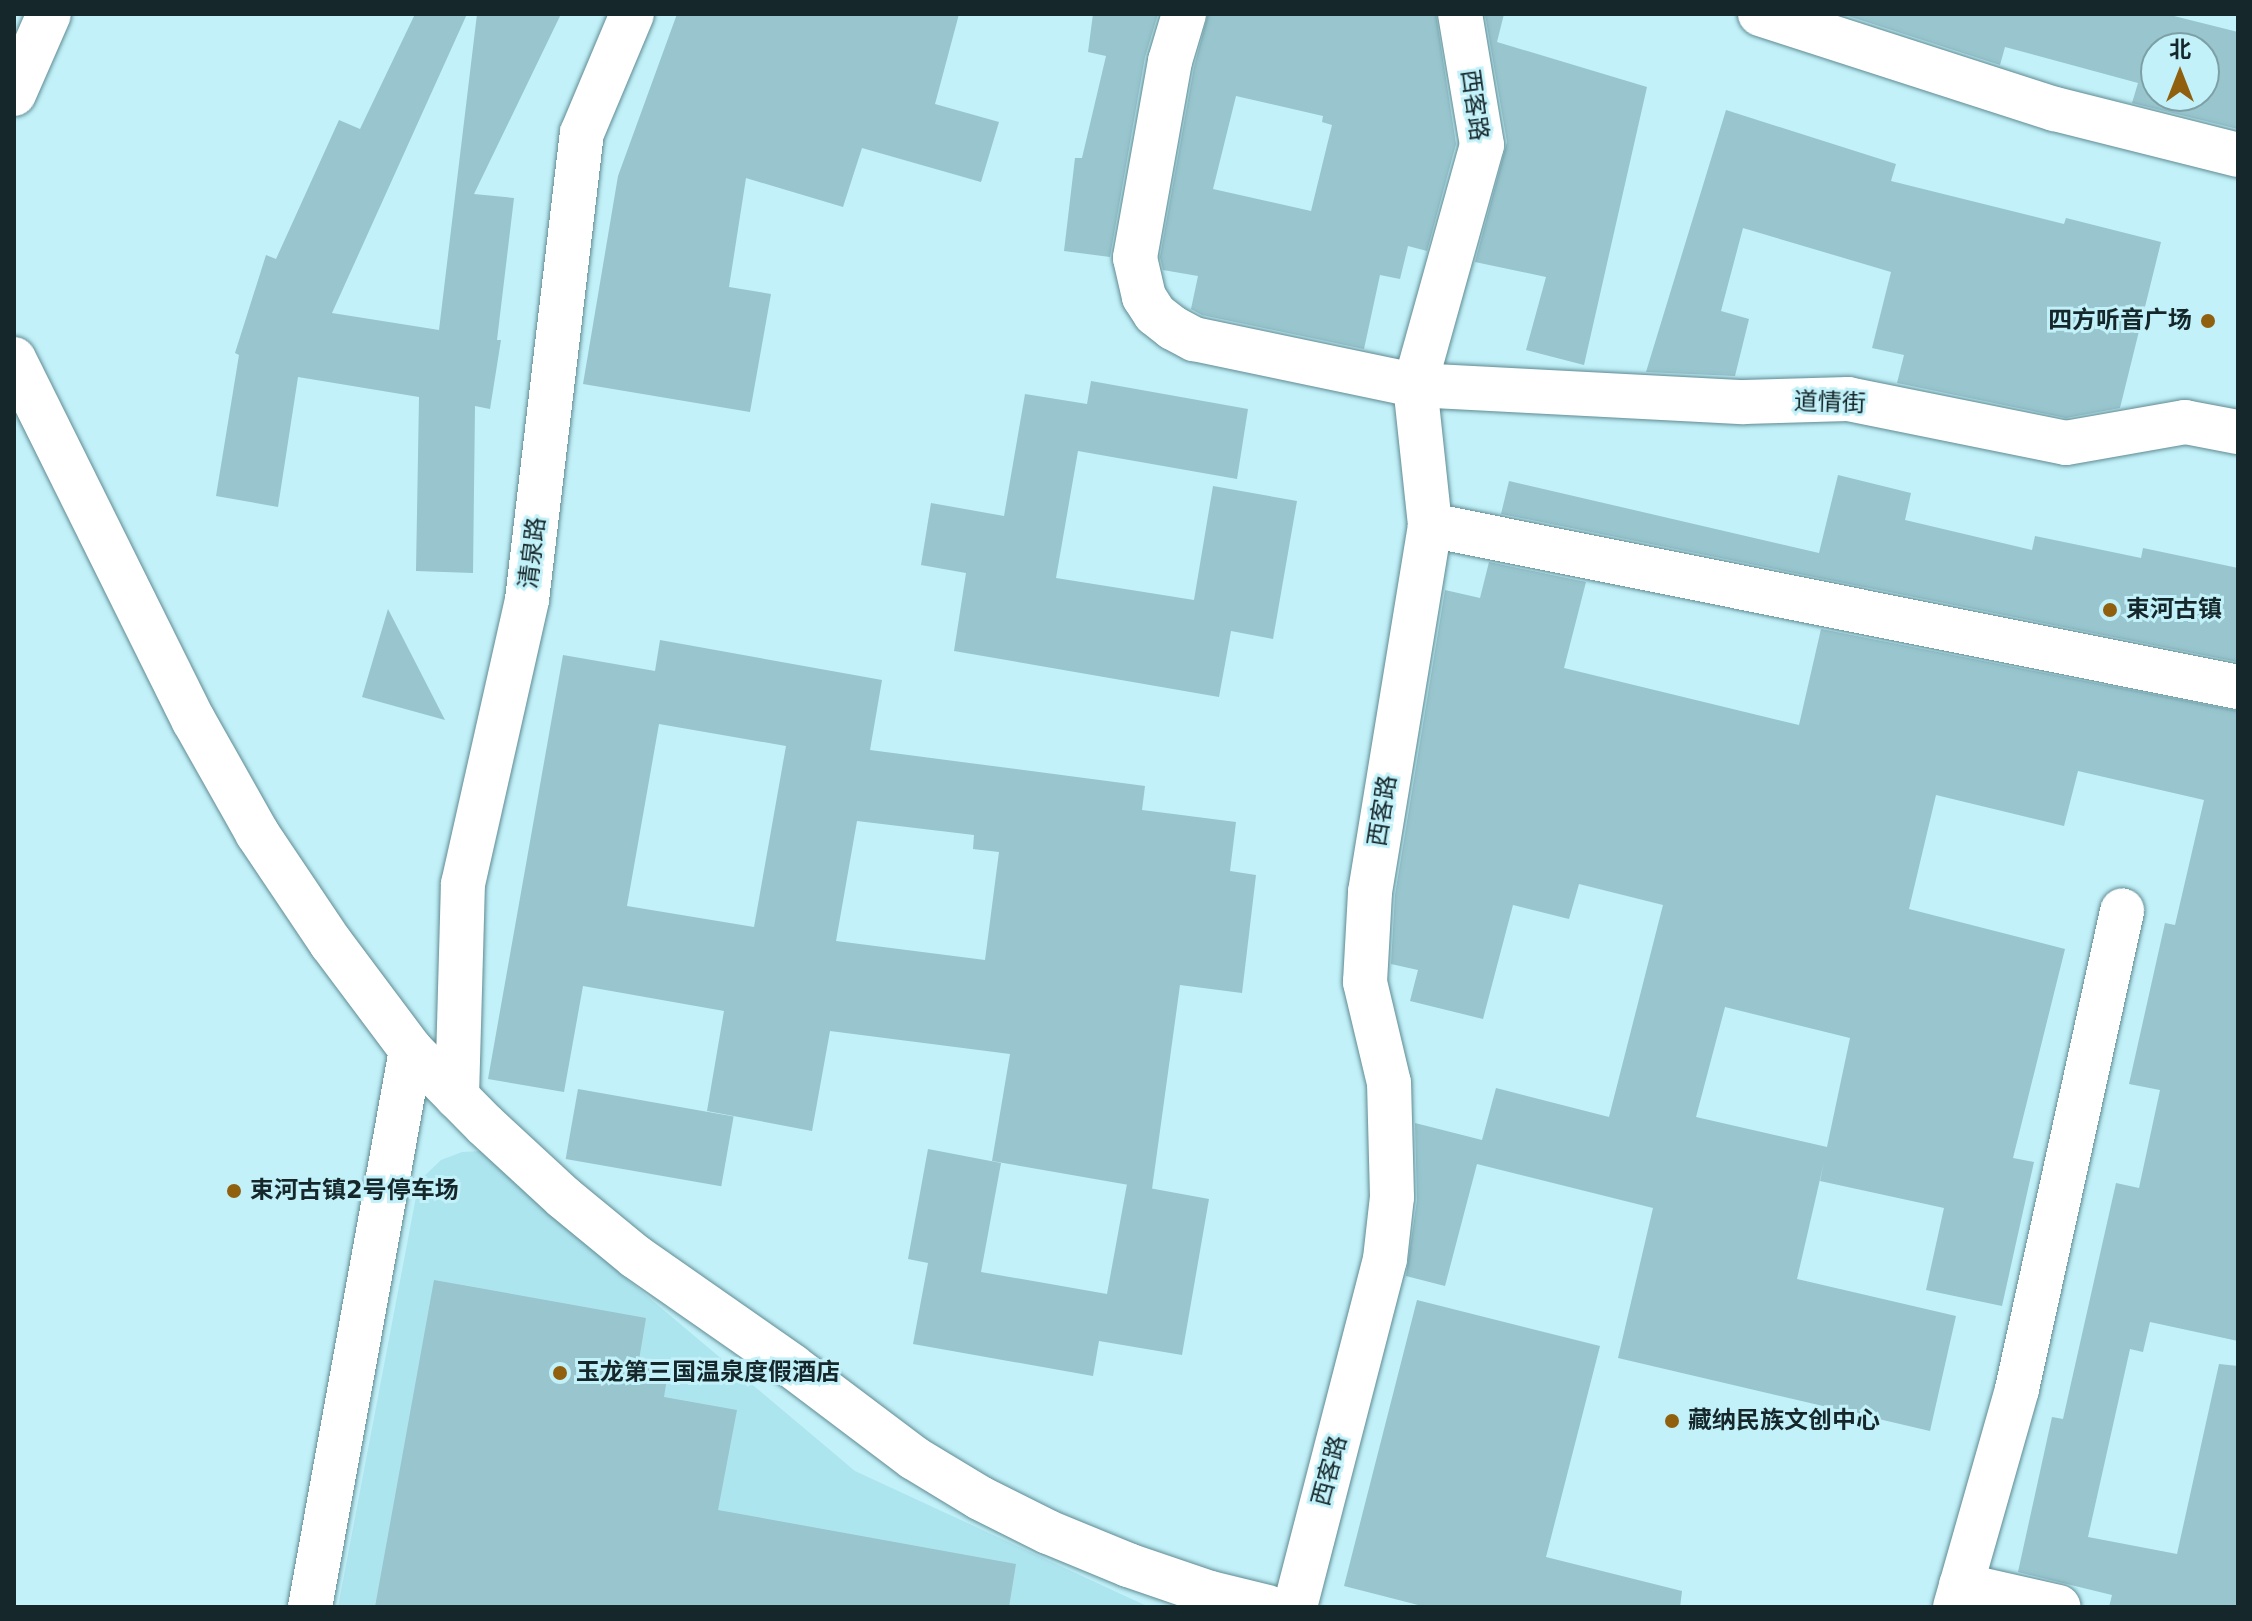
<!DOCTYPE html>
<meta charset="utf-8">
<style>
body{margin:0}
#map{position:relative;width:2252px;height:1621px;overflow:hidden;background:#c2f1f9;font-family:"DejaVu Sans","Noto Sans SC",sans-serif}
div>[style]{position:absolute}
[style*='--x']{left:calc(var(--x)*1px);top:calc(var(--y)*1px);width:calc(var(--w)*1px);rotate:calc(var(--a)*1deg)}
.built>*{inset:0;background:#ade5ef}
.building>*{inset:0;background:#98c5ce;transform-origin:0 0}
.roads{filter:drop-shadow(0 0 2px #608b93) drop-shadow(0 0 2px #608b93)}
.minor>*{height:44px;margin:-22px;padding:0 22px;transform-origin:22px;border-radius:22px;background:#fff}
.dots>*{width:22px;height:22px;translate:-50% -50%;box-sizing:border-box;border:4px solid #c2f1f9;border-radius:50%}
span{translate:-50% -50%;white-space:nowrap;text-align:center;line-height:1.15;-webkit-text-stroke:6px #c2f1f9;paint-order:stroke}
.street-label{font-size:24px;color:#15272a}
.poi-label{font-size:24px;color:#15272a;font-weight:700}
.right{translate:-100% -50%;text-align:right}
.left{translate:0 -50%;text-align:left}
.frame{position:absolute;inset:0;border:16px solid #15272a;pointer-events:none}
.north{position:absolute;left:2140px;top:32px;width:80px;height:80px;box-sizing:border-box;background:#c2f1f9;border:2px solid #7da0a6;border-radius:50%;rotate:0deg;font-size:22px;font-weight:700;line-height:32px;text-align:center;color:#15272a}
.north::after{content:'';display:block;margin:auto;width:28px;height:36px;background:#91600f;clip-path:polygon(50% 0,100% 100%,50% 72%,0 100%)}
</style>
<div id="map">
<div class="built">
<i style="clip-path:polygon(483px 1151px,622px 1275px,855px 1471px,1149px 1607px,338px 1607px,419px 1181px,441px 1160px,462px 1152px)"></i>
</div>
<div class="building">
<i style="clip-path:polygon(415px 14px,467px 14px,332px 313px,439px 330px,477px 14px,561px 14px,474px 194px,514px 198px,497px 340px,501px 340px,490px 409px,475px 406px,473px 573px,416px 571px,419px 397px,298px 377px,278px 507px,216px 496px,239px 355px,235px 353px,266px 255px,276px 259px,339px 120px,360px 129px)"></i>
<i style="clip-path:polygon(677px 14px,959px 14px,935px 104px,999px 122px,981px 182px,862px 148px,843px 207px,746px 178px,729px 287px,771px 294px,750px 412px,583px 384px,618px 176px)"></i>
<i style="clip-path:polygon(1093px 14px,1158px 14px,1145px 57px,1110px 257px,1064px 251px,1075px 158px,1082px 158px,1106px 56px,1088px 52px)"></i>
<i style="clip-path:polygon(evenodd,1208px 14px,1436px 14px,1456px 144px,1427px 251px,1408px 246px,1400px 279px,1380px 275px,1364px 349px,1202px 315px,1191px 309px,1198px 276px,1163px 270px,1160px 257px,1194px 67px,1208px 14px,1236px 96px,1323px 116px,1322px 122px,1332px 125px,1311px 211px,1213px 189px,1236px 96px)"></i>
<i style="clip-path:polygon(1485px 14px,1504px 14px,1497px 42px,1647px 87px,1584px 365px,1526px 350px,1546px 277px,1475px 262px,1507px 142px)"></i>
<i style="clip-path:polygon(evenodd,1842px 14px,2166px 14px,2238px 32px,2238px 129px,2132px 103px,2138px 83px,2005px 47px,2000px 65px,1842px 14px,2156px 48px,2204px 48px,2204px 96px,2156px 96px,2156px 48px)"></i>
<i style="clip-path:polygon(1726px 110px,1896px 164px,1891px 181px,2064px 224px,2066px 218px,2161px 242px,2120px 408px,2066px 418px,1897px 383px,1904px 355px,1872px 348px,1891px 272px,1743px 228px,1721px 311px,1749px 319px,1735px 376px,1646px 372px)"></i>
<i style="clip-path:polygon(1091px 381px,1248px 409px,1237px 479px,1078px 451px,1056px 578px,1194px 600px,1213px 486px,1297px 501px,1273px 639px,1231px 631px,1219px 697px,954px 651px,966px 573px,921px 565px,931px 503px,1004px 516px,1025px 394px,1087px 404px)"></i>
<i style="clip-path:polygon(1838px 475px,1911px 493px,1905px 520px,2032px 550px,2035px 536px,2141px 558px,2143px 548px,2238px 568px,2238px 662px,1501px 514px,1509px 481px,1819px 553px)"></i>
<i style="clip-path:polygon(evenodd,1489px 562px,1586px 582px,1564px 668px,1799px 725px,1821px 629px,2238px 711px,2238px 1341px,2150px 1322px,2143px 1352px,2130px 1349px,2088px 1537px,2177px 1554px,2219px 1364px,2238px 1366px,2238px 1607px,2109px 1607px,2112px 1595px,2018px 1572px,2052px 1417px,2063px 1419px,2116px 1183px,2139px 1188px,2160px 1090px,2129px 1084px,2165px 923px,2175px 925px,2204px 800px,2078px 771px,2064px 826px,1936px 795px,1909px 909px,2065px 949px,2013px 1158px,2034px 1162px,2002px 1306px,1926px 1290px,1944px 1208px,1820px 1181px,1824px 1162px,1797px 1279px,1956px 1316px,1930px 1431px,1618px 1358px,1653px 1208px,1477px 1164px,1445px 1286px,1406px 1276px,1417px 1200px,1415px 1123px,1482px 1140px,1496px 1088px,1609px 1117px,1663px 905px,1579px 884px,1569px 919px,1513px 905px,1483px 1019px,1410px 1001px,1418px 970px,1391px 964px,1395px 895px,1445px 590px,1480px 598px,1489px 562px,1725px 1007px,1850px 1038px,1827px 1147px,1696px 1117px,1725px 1007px)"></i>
<i style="clip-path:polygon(388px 609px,445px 720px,362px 697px)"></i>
<i style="clip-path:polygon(evenodd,660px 640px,882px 680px,870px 750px,1145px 786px,1142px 810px,1236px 822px,1230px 871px,1256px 875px,1242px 993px,1180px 985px,1152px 1189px,992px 1161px,1010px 1054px,830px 1031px,812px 1131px,707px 1111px,724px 1011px,583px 986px,564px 1092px,488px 1079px,563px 655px,655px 671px,660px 640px,659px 724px,786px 746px,754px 927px,627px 906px,659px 724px,660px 640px,857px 821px,974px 835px,973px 849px,999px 852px,985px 960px,836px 941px,857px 821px)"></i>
<i style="left:578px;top:1089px;width:158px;height:71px;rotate:10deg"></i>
<i style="clip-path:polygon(928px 1149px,1001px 1163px,981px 1272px,1107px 1294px,1127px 1184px,1209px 1199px,1182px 1355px,1099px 1341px,1093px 1376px,913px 1344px,928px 1263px,908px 1259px)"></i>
<i style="clip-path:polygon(434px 1280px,646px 1318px,638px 1366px,668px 1372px,664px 1397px,737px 1410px,718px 1510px,1016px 1564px,1009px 1607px,375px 1607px)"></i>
<i style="clip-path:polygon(1417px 1300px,1600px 1346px,1546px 1557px,1682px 1591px,1680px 1607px,1426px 1607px,1344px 1586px)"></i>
</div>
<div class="roads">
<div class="minor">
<i style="--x:1184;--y:14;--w:49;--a:106.6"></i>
<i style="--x:1170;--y:61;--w:200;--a:100.1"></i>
<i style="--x:1135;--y:258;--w:40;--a:77"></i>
<i style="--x:1144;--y:297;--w:20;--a:57"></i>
<i style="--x:1155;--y:314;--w:23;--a:38"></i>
<i style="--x:1173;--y:328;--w:24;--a:28"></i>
<i style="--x:1194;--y:339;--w:226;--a:11.8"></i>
<i style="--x:1415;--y:385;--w:329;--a:3"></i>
<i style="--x:1744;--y:402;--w:104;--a:-1.7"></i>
<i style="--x:1848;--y:399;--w:222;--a:11.4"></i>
<i style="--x:2066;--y:443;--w:121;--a:-10"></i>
<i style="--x:2185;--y:422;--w:54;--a:10.7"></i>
<i style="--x:1760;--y:14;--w:310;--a:17.9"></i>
<i style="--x:2055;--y:109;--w:189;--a:14.1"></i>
<i style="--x:14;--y:94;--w:87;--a:-66.4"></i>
<i style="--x:14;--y:359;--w:404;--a:63.6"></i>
<i style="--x:194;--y:721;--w:129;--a:60.6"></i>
<i style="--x:257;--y:833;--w:133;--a:56.1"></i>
<i style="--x:331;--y:943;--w:134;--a:53.2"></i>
<i style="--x:411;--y:1050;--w:105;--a:45.4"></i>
<i style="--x:485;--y:1125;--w:106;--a:42.7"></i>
<i style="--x:563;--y:1197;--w:94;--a:39.4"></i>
<i style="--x:636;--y:1257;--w:190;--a:34.9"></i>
<i style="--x:792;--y:1366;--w:153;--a:37"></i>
<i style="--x:914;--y:1458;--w:77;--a:31.2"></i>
<i style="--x:980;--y:1498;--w:76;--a:26.6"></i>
<i style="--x:1048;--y:1532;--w:87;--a:22.4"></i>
<i style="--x:1128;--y:1565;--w:87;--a:18.9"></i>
<i style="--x:1210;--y:1593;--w:60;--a:13.6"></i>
<i style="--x:1430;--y:525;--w:824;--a:11.34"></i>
<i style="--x:457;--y:1097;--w:213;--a:-88.4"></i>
<i style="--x:463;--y:884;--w:291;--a:-77.3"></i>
<i style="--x:527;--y:600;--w:470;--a:-83.3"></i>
<i style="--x:582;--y:133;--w:129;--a:-67.2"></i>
<i style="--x:1961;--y:1585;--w:100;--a:12.7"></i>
<i style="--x:310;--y:1607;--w:566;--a:-79.72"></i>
<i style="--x:1295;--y:1607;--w:359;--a:-75.5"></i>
<i style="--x:1385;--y:1259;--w:62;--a:-83.6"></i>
<i style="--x:1392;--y:1197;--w:114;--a:-91.5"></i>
<i style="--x:1389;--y:1083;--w:104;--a:-103.4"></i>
<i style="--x:1365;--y:982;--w:90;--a:-86.8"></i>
<i style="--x:1370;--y:892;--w:372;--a:-80.7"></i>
<i style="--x:1430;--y:525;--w:141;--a:-96.1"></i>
<i style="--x:1415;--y:385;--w:249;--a:-74.4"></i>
<i style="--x:1482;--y:145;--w:133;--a:-99.5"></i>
<i style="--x:1955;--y:1607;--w:227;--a:-74.1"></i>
<i style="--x:2017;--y:1389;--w:490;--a:-77.6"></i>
</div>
</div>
<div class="dots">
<i style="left:2208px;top:321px;background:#91600f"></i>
<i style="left:2110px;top:610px;background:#91600f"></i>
<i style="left:234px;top:1191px;background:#91600f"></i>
<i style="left:560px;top:1373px;background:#91600f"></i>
<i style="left:1672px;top:1421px;background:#91600f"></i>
</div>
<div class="street-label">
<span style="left:1474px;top:105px;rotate:82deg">西客路</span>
<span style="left:1830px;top:403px;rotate:2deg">道情街</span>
<span style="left:533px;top:553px;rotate:-83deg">清泉路</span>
<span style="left:1383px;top:811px;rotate:-81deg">西客路</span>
<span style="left:1330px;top:1471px;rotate:-75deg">西客路</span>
</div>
<div class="poi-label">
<span class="right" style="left:2192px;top:321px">四方听音广场</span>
<span class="left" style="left:2126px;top:610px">束河古镇</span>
<span class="left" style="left:250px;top:1191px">束河古镇2号停车场</span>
<span class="left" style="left:576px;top:1373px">玉龙第三国温泉度假酒店</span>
<span class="left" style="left:1688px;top:1421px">藏纳民族文创中心</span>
</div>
<div class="frame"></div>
<div class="north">北</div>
</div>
